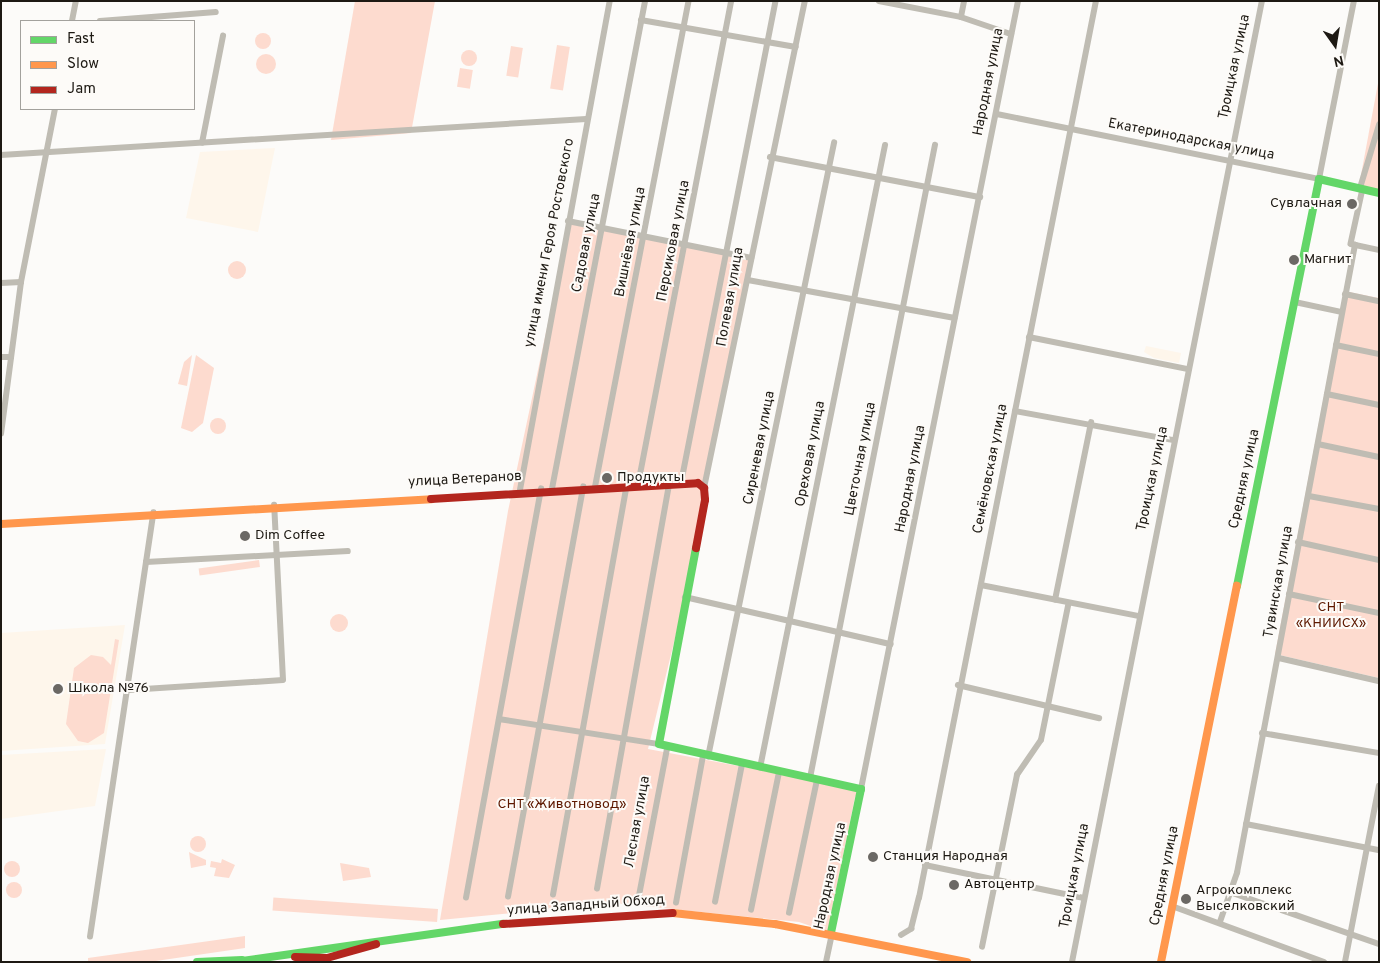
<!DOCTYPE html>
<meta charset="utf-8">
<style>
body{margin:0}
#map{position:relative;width:1380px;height:963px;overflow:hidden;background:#fcfbf9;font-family:Overpass,sans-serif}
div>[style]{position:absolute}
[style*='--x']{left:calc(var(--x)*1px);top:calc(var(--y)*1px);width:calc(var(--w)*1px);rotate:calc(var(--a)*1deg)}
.built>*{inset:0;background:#fef6eb}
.green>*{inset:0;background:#fddbcf;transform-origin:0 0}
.round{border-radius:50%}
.street>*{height:5.5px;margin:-2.75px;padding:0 2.75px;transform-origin:2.75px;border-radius:2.75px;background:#bfbcb3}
.fast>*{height:8px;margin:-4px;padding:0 4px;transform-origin:4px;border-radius:4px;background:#63d668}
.slow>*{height:8px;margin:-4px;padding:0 4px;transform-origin:4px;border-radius:4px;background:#ff974d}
.jam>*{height:8px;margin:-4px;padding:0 4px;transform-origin:4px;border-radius:4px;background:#b3261e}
.dots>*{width:14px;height:14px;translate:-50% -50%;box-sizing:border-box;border:2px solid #fdfbf8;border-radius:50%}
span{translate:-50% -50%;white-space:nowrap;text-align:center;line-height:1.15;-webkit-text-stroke:4px #fdfbf8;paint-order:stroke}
.street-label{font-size:14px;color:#1d1913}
.poi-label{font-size:14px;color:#1d1913}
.right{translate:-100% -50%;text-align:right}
.left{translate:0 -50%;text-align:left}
.park-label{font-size:14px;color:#5e1900}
.frame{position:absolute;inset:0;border:2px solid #1d1913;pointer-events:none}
.legend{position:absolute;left:20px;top:20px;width:175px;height:90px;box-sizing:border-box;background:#fdfbf8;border:1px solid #a3a19c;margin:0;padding:6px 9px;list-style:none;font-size:15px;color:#1d1913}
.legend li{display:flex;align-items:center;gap:10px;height:25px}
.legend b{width:25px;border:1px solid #a3a19c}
.north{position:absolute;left:1310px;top:20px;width:50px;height:50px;-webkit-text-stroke:4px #fdfbf8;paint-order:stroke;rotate:167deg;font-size:14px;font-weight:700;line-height:20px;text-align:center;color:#1d1913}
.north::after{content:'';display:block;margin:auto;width:18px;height:22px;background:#1d1913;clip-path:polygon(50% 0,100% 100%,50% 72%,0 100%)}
</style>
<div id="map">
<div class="built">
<i style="clip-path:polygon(275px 148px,258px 232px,186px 218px,200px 152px)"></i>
<i style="clip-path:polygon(1146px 346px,1181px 353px,1179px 363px,1154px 358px,1144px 352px)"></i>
<i style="clip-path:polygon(125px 625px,105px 744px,1px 751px,1px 633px)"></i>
<i style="clip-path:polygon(106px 749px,95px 806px,1px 819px,1px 755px)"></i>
</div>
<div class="green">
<i style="clip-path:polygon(355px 1px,435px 1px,411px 133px,331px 140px)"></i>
<i class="round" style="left:255px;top:33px;width:16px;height:16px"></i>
<i style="left:557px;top:45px;width:13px;height:44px;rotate:9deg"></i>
<i style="left:511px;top:46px;width:12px;height:30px;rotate:9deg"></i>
<i class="round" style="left:461px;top:50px;width:16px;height:16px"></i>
<i class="round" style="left:256px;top:54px;width:20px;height:20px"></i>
<i style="left:460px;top:68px;width:13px;height:19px;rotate:9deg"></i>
<i style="clip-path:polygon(1379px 78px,1379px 195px,1358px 191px)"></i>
<i style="clip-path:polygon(569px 224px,751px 258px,685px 597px,648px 749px,861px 789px,855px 797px,831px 914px,831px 933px,799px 922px,614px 903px,440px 920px,508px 511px)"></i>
<i class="round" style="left:228px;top:261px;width:18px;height:18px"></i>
<i style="clip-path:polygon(1344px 291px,1379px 298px,1379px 678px,1275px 654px)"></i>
<i style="clip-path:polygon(192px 355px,187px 386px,178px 384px,184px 362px)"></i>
<i style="clip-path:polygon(196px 355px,214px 368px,203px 423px,192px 432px,181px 428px)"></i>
<i class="round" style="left:210px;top:418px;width:16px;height:16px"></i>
<i style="left:259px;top:560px;width:7px;height:61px;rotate:82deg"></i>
<i class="round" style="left:330px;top:614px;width:18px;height:18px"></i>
<i style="clip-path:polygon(115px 639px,119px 640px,104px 733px,88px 743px,78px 741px,66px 724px,74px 668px,91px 655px,103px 657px,111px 665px)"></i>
<i class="round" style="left:190px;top:836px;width:16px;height:16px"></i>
<i style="clip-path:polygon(189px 852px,206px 860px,206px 865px,191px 868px)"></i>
<i style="clip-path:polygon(222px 859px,235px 865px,229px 878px,214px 876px,216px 868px,210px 867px,211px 861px,221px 863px)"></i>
<i class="round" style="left:4px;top:861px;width:16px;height:16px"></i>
<i style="clip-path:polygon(340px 863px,369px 868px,371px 877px,343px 881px)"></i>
<i class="round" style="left:6px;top:882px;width:16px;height:16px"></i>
<i style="left:438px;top:909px;width:13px;height:165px;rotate:94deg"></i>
<i style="clip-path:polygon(245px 936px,245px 948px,149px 962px,88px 962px,88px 958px)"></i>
</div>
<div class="street">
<i style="--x:879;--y:1;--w:84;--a:11"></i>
<i style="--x:961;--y:17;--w:53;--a:18.8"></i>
<i style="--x:961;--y:17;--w:16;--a:-79"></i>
<i style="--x:641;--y:20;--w:157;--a:9.9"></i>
<i style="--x:72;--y:21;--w:20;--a:-79"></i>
<i style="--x:100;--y:21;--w:116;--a:-4.4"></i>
<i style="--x:997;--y:114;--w:328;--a:11.4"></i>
<i style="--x:1319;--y:179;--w:181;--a:-78.9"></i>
<i style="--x:202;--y:143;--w:109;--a:-78.9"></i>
<i style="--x:1;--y:155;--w:586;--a:-3.52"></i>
<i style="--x:770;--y:157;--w:214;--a:10.8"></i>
<i style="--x:1360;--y:188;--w:66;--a:-73.2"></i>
<i style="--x:1363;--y:189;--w:56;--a:102.3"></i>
<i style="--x:1351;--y:244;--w:29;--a:12"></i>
<i style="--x:568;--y:221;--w:187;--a:11.4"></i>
<i style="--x:748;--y:280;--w:210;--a:10.4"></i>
<i style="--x:1;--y:283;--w:20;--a:-3"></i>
<i style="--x:1345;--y:294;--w:35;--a:12"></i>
<i style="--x:1295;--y:302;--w:48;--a:12"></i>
<i style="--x:1029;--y:337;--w:162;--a:11.4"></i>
<i style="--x:1336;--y:345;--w:44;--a:11.8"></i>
<i style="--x:1;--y:357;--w:10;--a:0"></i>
<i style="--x:1327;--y:394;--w:53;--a:11.9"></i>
<i style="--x:1015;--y:411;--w:161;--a:10.4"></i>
<i style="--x:1;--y:434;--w:153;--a:-82.5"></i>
<i style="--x:21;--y:282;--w:176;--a:-78.9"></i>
<i style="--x:1318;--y:444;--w:62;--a:12"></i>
<i style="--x:681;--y:483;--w:491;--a:-78.9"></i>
<i style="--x:638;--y:485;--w:493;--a:-79.1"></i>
<i style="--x:595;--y:487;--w:495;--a:-79.1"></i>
<i style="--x:704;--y:488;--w:497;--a:-78.3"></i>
<i style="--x:552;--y:489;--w:497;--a:-79.2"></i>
<i style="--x:520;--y:490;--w:497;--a:-79.6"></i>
<i style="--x:1309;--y:496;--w:71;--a:10.5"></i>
<i style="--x:1298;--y:542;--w:83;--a:12.5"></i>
<i style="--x:146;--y:562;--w:202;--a:-3.1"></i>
<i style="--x:981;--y:585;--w:161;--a:11.1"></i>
<i style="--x:1289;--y:594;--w:92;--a:11.9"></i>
<i style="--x:685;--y:597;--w:211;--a:12.9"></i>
<i style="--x:1055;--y:600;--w:181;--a:-78.5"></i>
<i style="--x:1279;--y:658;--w:103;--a:13"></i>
<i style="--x:958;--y:685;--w:145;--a:13.2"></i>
<i style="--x:129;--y:690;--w:154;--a:-3.7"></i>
<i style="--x:283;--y:680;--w:175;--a:-92.9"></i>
<i style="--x:499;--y:719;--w:162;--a:8.9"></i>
<i style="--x:1262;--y:733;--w:119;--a:9.7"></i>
<i style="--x:708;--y:757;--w:627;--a:-78.4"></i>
<i style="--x:760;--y:768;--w:635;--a:-78.65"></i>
<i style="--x:810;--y:778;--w:645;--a:-78.83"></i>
<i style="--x:861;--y:789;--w:803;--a:-78.73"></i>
<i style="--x:1246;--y:824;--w:136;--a:11.1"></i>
<i style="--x:925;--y:865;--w:162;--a:11.7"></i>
<i style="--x:597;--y:889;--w:411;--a:-79.9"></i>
<i style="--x:1230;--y:892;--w:158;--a:19.2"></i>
<i style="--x:553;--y:895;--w:417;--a:-79.8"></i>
<i style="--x:508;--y:897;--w:417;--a:-79.6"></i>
<i style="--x:466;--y:898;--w:416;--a:-79.6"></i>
<i style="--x:638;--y:901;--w:155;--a:-79.2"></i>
<i style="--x:715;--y:902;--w:141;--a:-78.9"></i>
<i style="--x:676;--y:903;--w:149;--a:-79.6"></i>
<i style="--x:1172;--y:906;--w:162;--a:20.2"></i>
<i style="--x:751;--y:910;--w:141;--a:-78.5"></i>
<i style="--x:789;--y:913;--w:136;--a:-78.1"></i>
<i style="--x:1220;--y:922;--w:52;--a:-70.9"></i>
<i style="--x:1237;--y:873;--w:639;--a:-79.36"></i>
<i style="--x:901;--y:935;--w:12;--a:-31"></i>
<i style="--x:911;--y:929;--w:32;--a:-76"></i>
<i style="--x:919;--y:898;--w:914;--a:-78.84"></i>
<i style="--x:90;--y:937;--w:429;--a:-81.5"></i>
<i style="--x:982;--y:947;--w:176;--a:-78.5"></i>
<i style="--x:1017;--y:775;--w:42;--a:-55.6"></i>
<i style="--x:1041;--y:740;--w:137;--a:-78.6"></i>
<i style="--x:826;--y:962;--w:24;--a:-78"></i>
<i style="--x:1072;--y:962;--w:980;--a:-78.82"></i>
<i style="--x:1345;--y:962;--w:179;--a:-79.1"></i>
</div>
<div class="fast">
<i style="--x:696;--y:548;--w:199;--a:100.7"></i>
<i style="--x:659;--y:744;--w:207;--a:12.6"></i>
<i style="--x:861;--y:789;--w:147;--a:101.8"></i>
<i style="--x:1237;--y:586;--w:415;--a:-78.6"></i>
<i style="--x:1319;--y:179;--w:62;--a:13.1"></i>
<i style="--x:197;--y:962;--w:45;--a:-2.5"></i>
<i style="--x:235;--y:962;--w:271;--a:-8.1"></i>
</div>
<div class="slow">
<i style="--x:1;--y:524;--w:431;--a:-3.3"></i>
<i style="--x:673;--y:913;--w:103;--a:6.2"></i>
<i style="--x:775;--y:924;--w:196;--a:11.2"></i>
<i style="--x:1161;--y:962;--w:384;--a:-78.6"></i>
</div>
<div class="jam">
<i style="--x:431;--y:499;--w:267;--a:-3.4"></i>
<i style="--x:698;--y:483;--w:8;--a:40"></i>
<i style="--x:704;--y:488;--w:12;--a:85"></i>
<i style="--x:705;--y:500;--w:49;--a:100.6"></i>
<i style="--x:503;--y:924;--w:170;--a:-3.7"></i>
<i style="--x:295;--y:957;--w:32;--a:2"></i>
<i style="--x:327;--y:958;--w:51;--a:-15.9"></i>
</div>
<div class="dots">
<i style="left:1352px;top:204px;background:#6b6864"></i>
<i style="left:1294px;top:260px;background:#6b6864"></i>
<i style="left:607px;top:478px;background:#6b6864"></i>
<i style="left:245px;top:536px;background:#6b6864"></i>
<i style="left:58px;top:689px;background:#6b6864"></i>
<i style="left:873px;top:857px;background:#6b6864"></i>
<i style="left:954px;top:885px;background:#6b6864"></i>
<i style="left:1186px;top:899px;background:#6b6864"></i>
</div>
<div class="street-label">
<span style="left:1235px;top:67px;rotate:-78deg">Троицкая улица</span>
<span style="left:989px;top:82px;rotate:-79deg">Народная улица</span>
<span style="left:1191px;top:140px;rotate:11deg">Екатеринодарская улица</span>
<span style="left:674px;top:241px;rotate:-79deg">Персиковая улица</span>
<span style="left:631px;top:242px;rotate:-79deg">Вишнёвая улица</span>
<span style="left:550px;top:243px;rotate:-79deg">улица имени Героя Ростовского</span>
<span style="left:587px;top:243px;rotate:-79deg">Садовая улица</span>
<span style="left:731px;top:297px;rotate:-80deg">Полевая улица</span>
<span style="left:760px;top:448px;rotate:-79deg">Сиреневая улица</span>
<span style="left:811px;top:454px;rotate:-79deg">Ореховая улица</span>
<span style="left:861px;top:459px;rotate:-79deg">Цветочная улица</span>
<span style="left:991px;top:469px;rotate:-79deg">Семёновская улица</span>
<span style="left:911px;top:479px;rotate:-79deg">Народная улица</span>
<span style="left:1153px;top:479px;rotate:-78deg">Троицкая улица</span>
<span style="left:1245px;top:479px;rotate:-78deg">Средняя улица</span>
<span style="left:465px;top:480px;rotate:-3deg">улица Ветеранов</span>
<span style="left:1279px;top:582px;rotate:-80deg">Тувинская улица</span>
<span style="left:638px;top:822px;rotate:-80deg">Лесная улица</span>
<span style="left:831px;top:876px;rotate:-78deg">Народная улица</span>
<span style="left:1075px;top:876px;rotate:-79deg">Троицкая улица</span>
<span style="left:1165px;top:876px;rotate:-79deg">Средняя улица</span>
<span style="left:586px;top:906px;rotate:-4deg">улица Западный Обход</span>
</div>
<div class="poi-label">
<span class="right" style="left:1342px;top:204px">Сувлачная</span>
<span class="left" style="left:1304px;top:260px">Магнит</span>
<span class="left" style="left:617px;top:478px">Продукты</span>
<span class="left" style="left:255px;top:536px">Dim Coffee</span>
<span class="left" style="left:68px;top:689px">Школа №76</span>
<span class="left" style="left:883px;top:857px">Станция Народная</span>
<span class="left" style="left:964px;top:885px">Автоцентр</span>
<span class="left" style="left:1196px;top:899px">Агрокомплекс<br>Выселковский</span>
</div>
<div class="park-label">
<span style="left:1331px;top:616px">СНТ<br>«КНИИСХ»</span>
<span style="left:562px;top:805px">СНТ «Животновод»</span>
</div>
<div class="frame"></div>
<ul class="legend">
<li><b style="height:6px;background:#63d668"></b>Fast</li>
<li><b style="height:6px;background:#ff974d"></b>Slow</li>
<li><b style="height:6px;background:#b3261e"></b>Jam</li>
</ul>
<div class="north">N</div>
</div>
